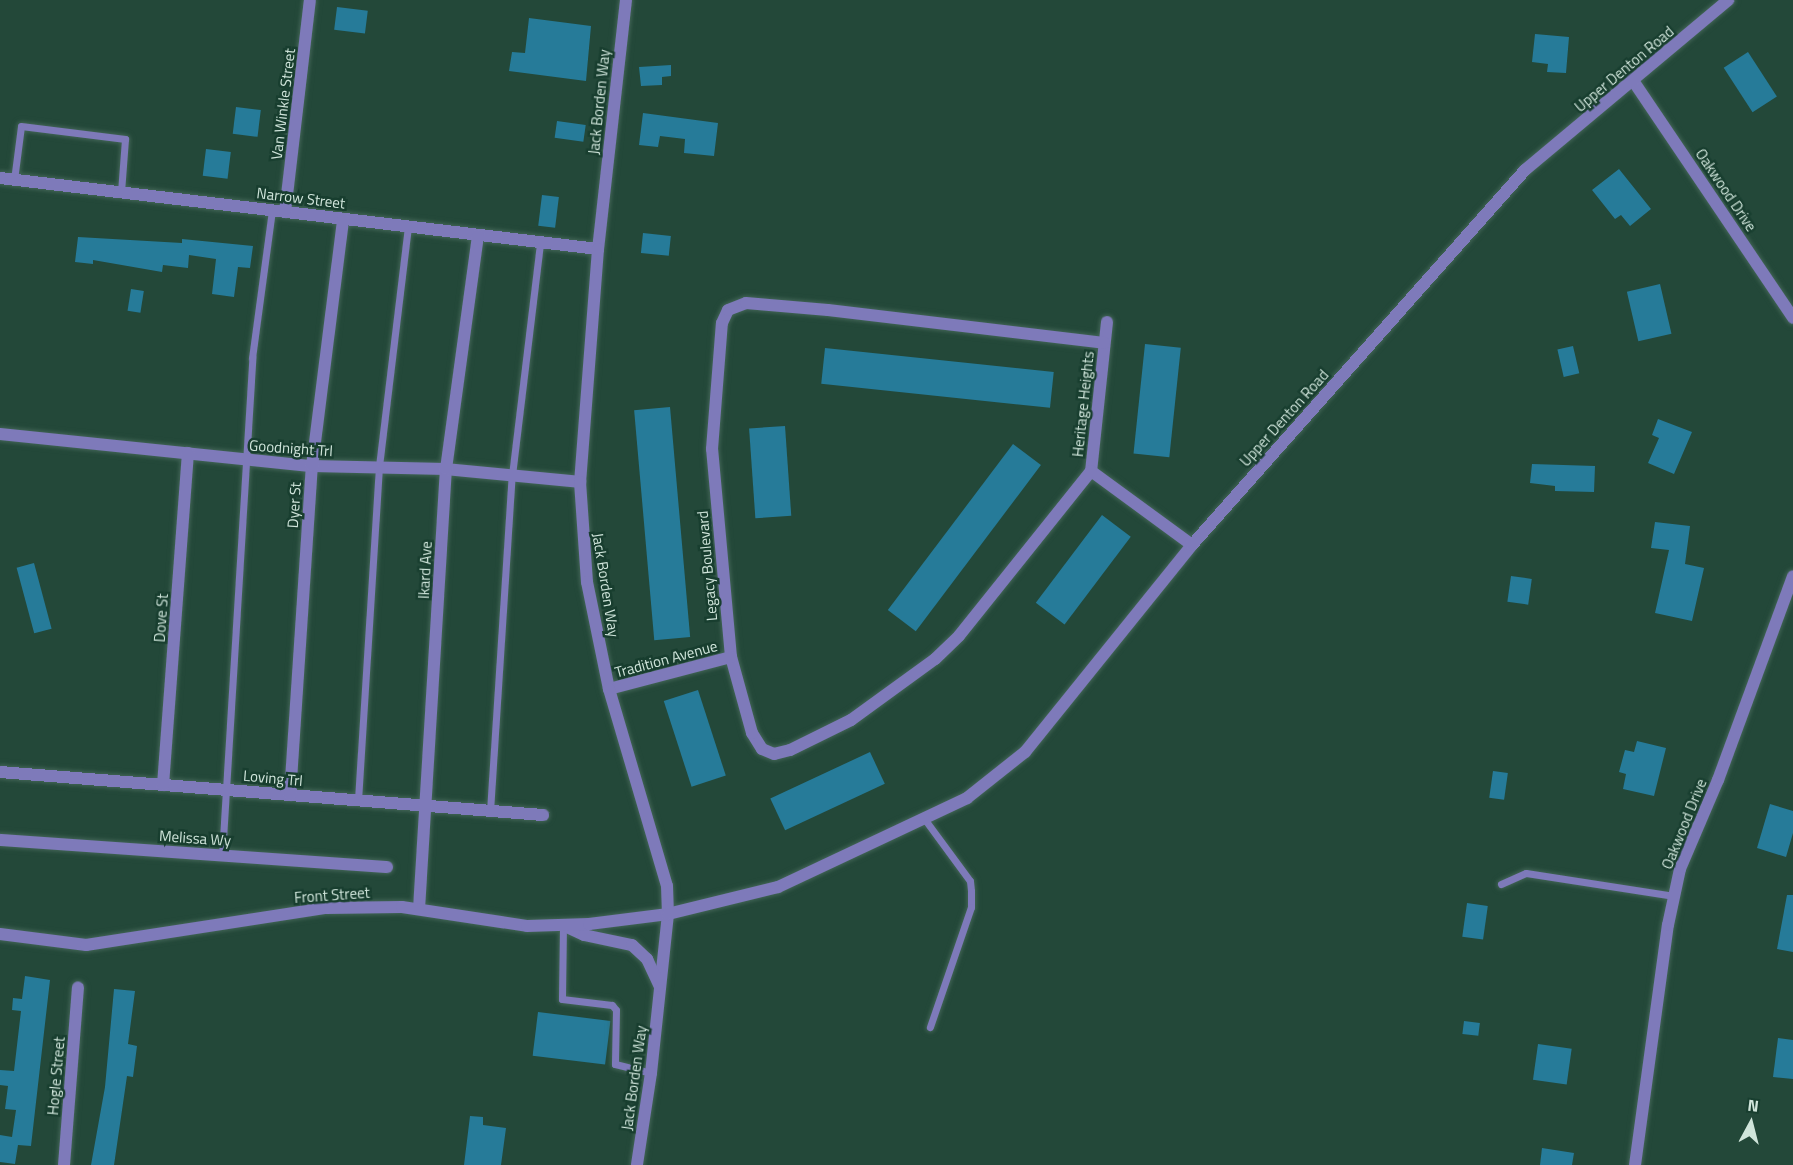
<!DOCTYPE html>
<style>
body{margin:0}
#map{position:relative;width:1793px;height:1165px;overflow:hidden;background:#234839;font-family:"Titillium Web",sans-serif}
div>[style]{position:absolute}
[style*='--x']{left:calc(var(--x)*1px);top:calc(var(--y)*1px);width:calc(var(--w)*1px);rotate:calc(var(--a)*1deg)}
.building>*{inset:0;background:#267b99;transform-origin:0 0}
.roads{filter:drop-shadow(0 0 2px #426456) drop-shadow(0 0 2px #426456)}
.service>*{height:7px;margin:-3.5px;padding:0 3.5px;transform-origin:3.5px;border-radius:3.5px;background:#7e7aba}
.minor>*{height:12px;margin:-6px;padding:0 6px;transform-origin:6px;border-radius:6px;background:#7e7aba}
.tertiary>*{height:12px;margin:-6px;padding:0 6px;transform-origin:6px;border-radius:6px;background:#7e7aba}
span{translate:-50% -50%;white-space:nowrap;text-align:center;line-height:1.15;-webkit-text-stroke:5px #183e2f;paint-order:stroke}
.street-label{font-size:15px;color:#d0e5db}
.north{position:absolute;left:1721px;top:1093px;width:60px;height:60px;-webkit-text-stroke:4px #183e2f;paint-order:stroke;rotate:7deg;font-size:16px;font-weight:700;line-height:24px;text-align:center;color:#d0e5db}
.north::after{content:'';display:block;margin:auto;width:21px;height:27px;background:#d0e5db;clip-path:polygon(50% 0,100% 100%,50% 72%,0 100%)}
</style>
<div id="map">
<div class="building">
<i style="left:337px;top:7px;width:31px;height:23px;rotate:7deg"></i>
<i style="clip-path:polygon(529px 18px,591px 26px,586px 81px,509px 71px,512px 52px,525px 53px)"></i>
<i style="clip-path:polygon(1535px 34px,1569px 37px,1566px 73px,1547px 72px,1548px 64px,1532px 62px)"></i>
<i style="left:1748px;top:52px;width:53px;height:29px;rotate:57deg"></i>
<i style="clip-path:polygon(671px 65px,671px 76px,662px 77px,662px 85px,641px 86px,639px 67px)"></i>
<i style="left:236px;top:107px;width:25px;height:27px;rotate:7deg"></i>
<i style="clip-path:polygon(643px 113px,718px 123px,714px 156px,684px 153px,685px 139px,660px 136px,658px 147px,639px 145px)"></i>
<i style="left:557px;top:121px;width:29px;height:17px;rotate:8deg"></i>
<i style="left:206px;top:149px;width:25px;height:27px;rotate:7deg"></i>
<i style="clip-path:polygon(1619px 169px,1651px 209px,1630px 226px,1621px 215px,1615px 219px,1592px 190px)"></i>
<i style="left:542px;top:195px;width:17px;height:31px;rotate:7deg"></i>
<i style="left:643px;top:233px;width:28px;height:20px;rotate:6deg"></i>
<i style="clip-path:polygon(78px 237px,182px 243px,182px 239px,253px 246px,250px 268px,238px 267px,234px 297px,212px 294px,216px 259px,189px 255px,188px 268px,163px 265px,162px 272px,93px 260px,93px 264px,75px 262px)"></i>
<i style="left:1660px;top:284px;width:51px;height:34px;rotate:77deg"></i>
<i style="left:131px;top:289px;width:13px;height:22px;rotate:9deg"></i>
<i style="left:1145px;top:344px;width:36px;height:110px;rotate:6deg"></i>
<i style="left:1573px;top:346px;width:28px;height:16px;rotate:77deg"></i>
<i style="left:825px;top:348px;width:230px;height:36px;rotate:6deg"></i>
<i style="left:670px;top:407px;width:231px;height:36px;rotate:85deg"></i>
<i style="clip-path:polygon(1658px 419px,1692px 432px,1674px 474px,1648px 463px,1659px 438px,1652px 435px)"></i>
<i style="left:785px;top:426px;width:90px;height:36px;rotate:86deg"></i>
<i style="left:1013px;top:444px;width:35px;height:208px;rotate:37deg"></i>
<i style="clip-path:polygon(1532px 464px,1595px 466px,1594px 492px,1555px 491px,1555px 486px,1530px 483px)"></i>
<i style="left:1102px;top:515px;width:36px;height:110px;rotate:37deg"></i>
<i style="clip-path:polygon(1655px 522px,1690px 526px,1685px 564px,1704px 568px,1692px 621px,1655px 613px,1669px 550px,1651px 548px)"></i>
<i style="left:34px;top:563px;width:68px;height:18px;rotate:75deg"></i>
<i style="left:1511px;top:576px;width:21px;height:26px;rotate:8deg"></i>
<i style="left:698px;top:690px;width:90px;height:36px;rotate:72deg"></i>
<i style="clip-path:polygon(1637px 741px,1666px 748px,1654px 796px,1623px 789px,1626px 774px,1619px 772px,1625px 750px,1634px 752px)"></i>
<i style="left:870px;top:752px;width:35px;height:110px;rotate:65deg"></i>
<i style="left:1493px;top:771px;width:15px;height:27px;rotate:8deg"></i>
<i style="clip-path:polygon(1770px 804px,1793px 811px,1793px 833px,1786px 857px,1757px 848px)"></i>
<i style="clip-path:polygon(1787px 895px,1793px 895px,1793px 952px,1777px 949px)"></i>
<i style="left:1467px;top:903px;width:21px;height:34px;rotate:8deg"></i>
<i style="clip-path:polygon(25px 976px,50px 980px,31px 1146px,18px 1145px,15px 1164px,0 1162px,0 1135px,12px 1137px,16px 1110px,5px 1109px,8px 1086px,0 1085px,0 1070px,14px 1071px,21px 1011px,12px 1010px,13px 998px,22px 999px)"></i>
<i style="clip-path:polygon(114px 989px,135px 991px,128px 1044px,137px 1046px,133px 1077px,127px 1076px,114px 1165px,91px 1165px,105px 1087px)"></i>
<i style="left:538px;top:1012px;width:73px;height:44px;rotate:7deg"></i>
<i style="left:1464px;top:1021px;width:16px;height:13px;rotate:7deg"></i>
<i style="clip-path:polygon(1778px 1038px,1793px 1040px,1793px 1079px,1773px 1077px)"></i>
<i style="left:1538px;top:1044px;width:34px;height:36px;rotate:8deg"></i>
<i style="clip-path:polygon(470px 1116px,483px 1117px,483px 1125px,506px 1128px,501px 1165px,464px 1165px)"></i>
<i style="clip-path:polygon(1542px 1148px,1574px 1153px,1572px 1165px,1540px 1165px)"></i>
</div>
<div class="roads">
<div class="service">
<i style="--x:14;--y:180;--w:54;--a:-82.6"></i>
<i style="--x:21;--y:126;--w:105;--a:7.1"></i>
<i style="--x:125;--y:139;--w:53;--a:94.3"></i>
<i style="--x:358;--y:800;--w:335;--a:-86.4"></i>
<i style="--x:379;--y:466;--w:241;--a:-83.1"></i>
<i style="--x:490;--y:811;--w:337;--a:-86.3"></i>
<i style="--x:512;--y:475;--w:235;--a:-83.1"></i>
<i style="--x:923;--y:817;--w:79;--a:53.7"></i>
<i style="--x:970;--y:881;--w:10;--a:84"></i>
<i style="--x:971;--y:891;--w:16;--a:90"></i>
<i style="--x:971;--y:907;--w:127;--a:108.9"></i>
<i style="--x:222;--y:855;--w:498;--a:-86.5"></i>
<i style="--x:252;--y:358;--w:149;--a:-82.3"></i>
<i style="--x:1501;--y:884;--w:27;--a:-24"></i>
<i style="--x:1526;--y:873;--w:150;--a:8.8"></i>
<i style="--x:563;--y:925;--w:74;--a:90.8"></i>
<i style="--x:562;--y:999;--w:50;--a:6.8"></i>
<i style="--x:612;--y:1005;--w:6;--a:51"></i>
<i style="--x:616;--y:1010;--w:54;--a:91.1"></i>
<i style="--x:615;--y:1064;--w:37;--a:14"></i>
</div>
<div class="minor">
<i style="--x:1632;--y:79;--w:288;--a:56"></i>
<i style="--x:0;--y:178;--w:602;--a:6.77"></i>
<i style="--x:285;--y:212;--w:213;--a:-83.3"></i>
<i style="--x:1107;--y:322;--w:150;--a:96.1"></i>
<i style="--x:1091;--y:471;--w:125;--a:36.2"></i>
<i style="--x:0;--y:434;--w:314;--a:5.9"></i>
<i style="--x:312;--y:466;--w:134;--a:1.3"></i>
<i style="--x:446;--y:469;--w:135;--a:5.5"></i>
<i style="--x:1091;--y:471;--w:211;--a:128.7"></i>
<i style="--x:959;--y:636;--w:33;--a:136"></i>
<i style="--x:935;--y:659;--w:104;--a:144"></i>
<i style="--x:851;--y:720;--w:68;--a:153.8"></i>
<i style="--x:790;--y:750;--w:16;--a:166"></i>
<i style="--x:774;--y:754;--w:13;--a:-157"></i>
<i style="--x:762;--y:749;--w:19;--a:-122"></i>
<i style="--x:752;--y:733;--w:79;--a:-105.4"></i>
<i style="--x:731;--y:657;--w:209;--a:-95.2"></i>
<i style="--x:712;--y:449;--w:126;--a:-85.5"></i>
<i style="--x:722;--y:323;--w:14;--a:-65"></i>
<i style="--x:728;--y:310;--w:19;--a:-21"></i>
<i style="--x:746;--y:303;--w:82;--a:4.9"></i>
<i style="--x:828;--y:310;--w:278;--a:6.8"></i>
<i style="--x:609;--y:689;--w:126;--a:-14.7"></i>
<i style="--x:0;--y:772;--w:545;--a:4.53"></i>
<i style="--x:163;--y:785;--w:333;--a:-85.7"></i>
<i style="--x:290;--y:795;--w:330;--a:-86.2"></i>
<i style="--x:312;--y:466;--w:249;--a:-82.8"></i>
<i style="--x:0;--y:840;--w:388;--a:4"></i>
<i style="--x:419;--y:909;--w:441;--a:-86.5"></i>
<i style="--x:446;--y:469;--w:236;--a:-82.2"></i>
<i style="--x:64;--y:1165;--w:178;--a:-85.5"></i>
<i style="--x:1635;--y:1165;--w:242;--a:-82.2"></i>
<i style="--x:1668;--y:925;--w:57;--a:-77.9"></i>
<i style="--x:1680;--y:869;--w:97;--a:-66.9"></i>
<i style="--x:1718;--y:780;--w:217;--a:-69.8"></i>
</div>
<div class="tertiary">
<i style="--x:626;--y:0;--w:251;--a:96.4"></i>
<i style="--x:598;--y:249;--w:234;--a:94.4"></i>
<i style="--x:580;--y:482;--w:100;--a:86"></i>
<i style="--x:587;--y:582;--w:109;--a:78.4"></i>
<i style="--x:609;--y:689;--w:205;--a:73.6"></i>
<i style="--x:667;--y:886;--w:28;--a:88"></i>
<i style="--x:668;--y:914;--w:160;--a:96.1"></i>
<i style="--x:651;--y:1073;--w:93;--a:98.7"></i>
<i style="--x:567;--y:927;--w:19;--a:25"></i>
<i style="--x:584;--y:935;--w:49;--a:11.8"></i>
<i style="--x:632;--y:945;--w:21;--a:43"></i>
<i style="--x:647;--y:959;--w:29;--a:65"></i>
<i style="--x:0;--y:934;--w:87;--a:7.3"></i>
<i style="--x:86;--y:945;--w:243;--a:-8.8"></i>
<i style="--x:326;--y:908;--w:76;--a:-0.8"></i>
<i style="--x:402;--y:907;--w:126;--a:8.6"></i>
<i style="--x:527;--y:926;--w:62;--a:-1.8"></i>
<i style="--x:589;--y:924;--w:80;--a:-7.2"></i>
<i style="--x:668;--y:914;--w:113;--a:-13.8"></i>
<i style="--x:778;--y:887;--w:209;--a:-25.2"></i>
<i style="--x:967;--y:798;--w:74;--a:-38.4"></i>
<i style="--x:1025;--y:752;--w:266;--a:-51.1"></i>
<i style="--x:1192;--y:545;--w:502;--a:-48.39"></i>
<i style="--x:1525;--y:170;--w:265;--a:-39.9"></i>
</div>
</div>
<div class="street-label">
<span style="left:1624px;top:69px;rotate:-40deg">Upper Denton Road</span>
<span style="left:599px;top:102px;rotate:-84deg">Jack Borden Way</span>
<span style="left:283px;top:104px;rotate:-83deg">Van Winkle Street</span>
<span style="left:1726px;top:190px;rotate:56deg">Oakwood Drive</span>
<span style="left:301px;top:198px;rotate:7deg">Narrow Street</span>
<span style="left:1083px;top:404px;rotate:-84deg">Heritage Heights</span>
<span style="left:1284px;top:418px;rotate:-48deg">Upper Denton Road</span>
<span style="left:291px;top:448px;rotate:4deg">Goodnight Trl</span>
<span style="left:294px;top:505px;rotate:-86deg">Dyer St</span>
<span style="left:707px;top:566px;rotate:-95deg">Legacy Boulevard</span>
<span style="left:425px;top:570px;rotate:-87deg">Ikard Ave</span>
<span style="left:606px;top:585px;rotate:81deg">Jack Borden Way</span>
<span style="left:161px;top:618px;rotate:-86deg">Dove St</span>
<span style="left:666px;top:659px;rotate:-15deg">Tradition Avenue</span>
<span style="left:273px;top:778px;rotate:5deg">Loving Trl</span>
<span style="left:1684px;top:824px;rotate:-68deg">Oakwood Drive</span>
<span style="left:195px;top:838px;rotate:4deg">Melissa Wy</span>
<span style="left:332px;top:895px;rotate:-4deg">Front Street</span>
<span style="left:56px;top:1076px;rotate:-85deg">Hogle Street</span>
<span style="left:634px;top:1078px;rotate:-82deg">Jack Borden Way</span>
</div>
<div class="north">N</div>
</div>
